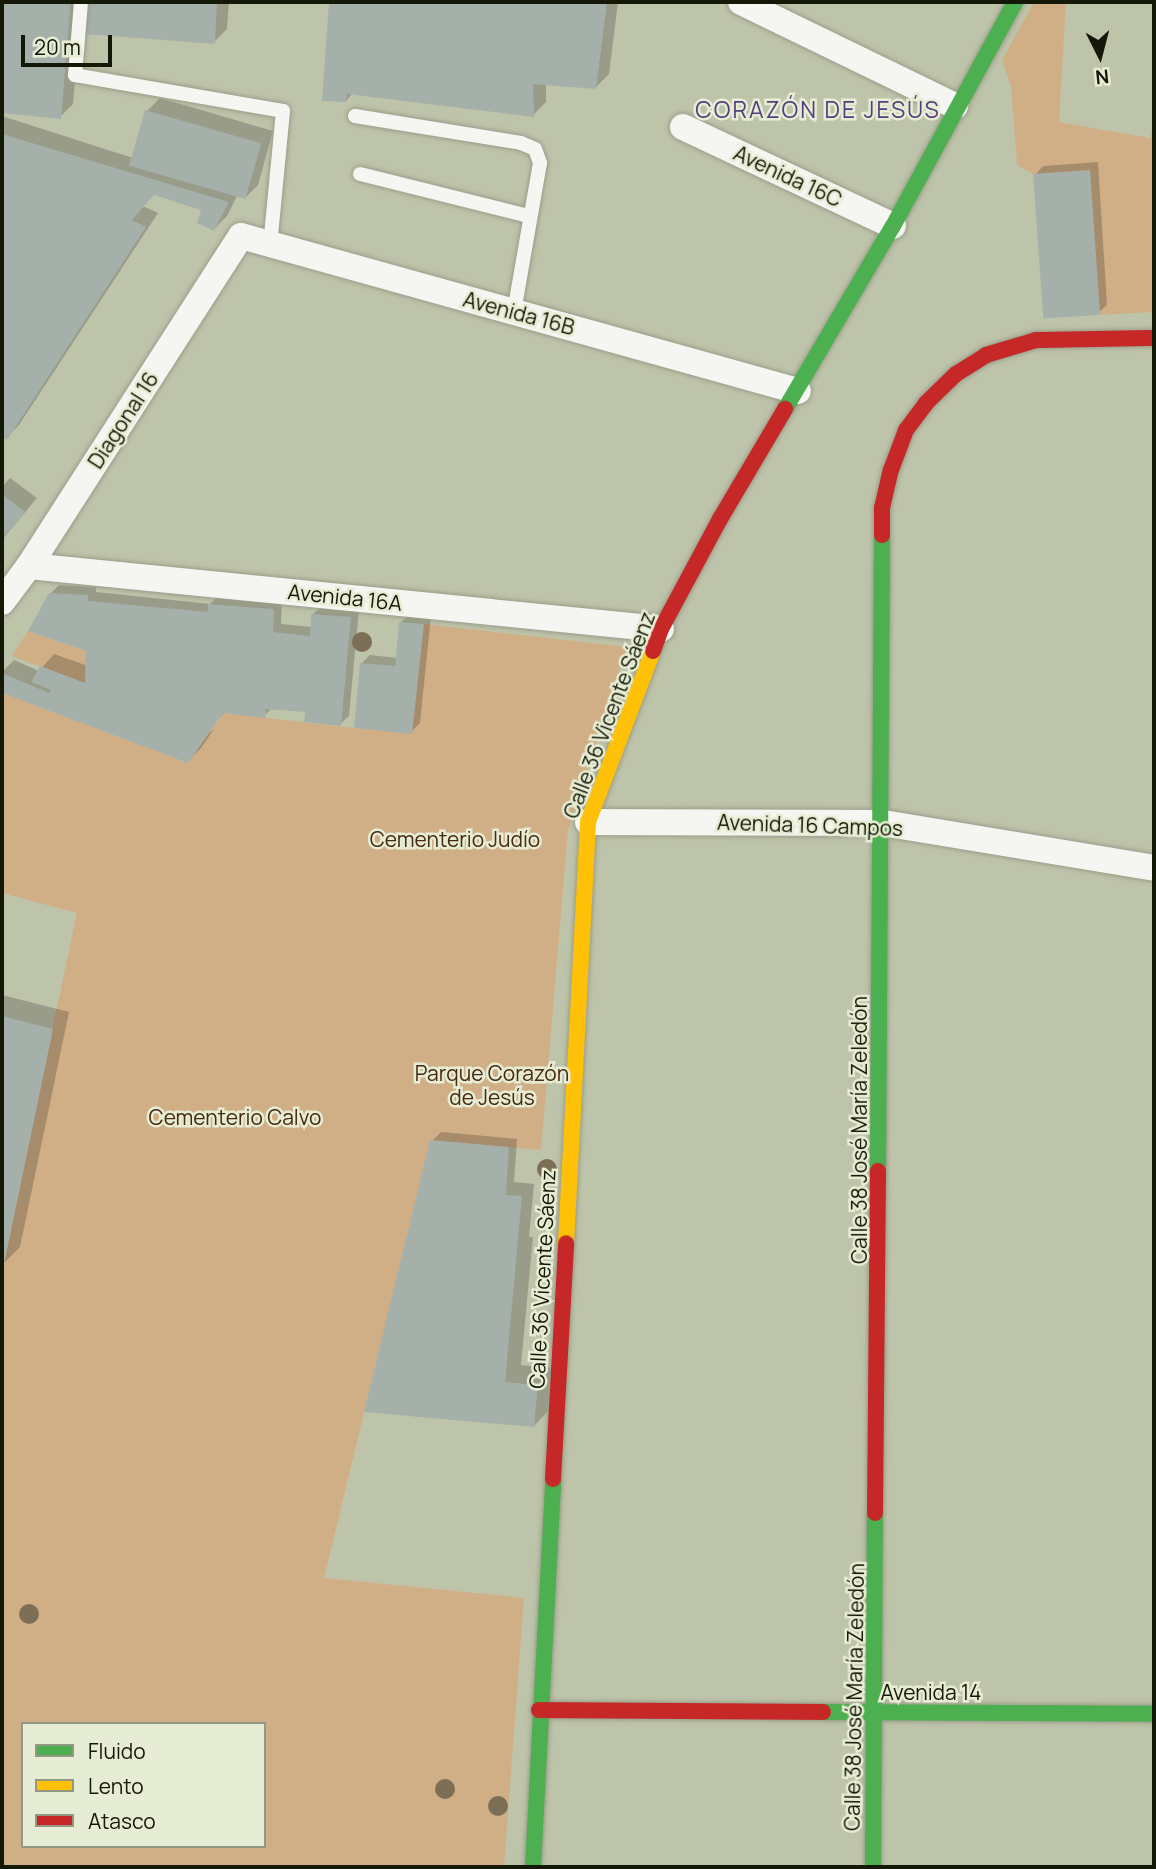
<!DOCTYPE html>
<meta charset="utf-8">
<style>
body{margin:0}
#map{position:relative;width:1156px;height:1869px;overflow:hidden;background:#bec4aa;font-family:Manrope,sans-serif}
div>[style]{position:absolute}
[style*='--x']{left:calc(var(--x)*1px);top:calc(var(--y)*1px);width:calc(var(--w)*1px);rotate:calc(var(--a)*1deg)}
.green>*{inset:0;background:#d1af86}
.shadow>*{inset:0;background:#0003}
.building>*{inset:0;background:#a5b0ab;transform-origin:0 0}
.roads{filter:drop-shadow(0 0 2px #9a9e8a) drop-shadow(0 0 2px #9a9e8a)}
.lane>*{height:14px;margin:-7px;padding:0 7px;transform-origin:7px;border-radius:7px;background:#f5f6f2}
.street>*{height:26px;margin:-13px;padding:0 13px;transform-origin:13px;border-radius:13px;background:#f5f6f2}
.fast>*{height:16px;margin:-8px;padding:0 8px;transform-origin:8px;border-radius:8px;background:#4caf50}
.slow>*{height:16px;margin:-8px;padding:0 8px;transform-origin:8px;border-radius:8px;background:#ffc107}
.jam>*{height:16px;margin:-8px;padding:0 8px;transform-origin:8px;border-radius:8px;background:#c62828}
.trees>*{width:20px;height:20px;margin:-10px;border-radius:50%;background:#7d6f55}
span{translate:-50% -50%;white-space:nowrap;text-align:center;line-height:1.15;-webkit-text-stroke:5px #e7edd4;paint-order:stroke}
.street-label{font-size:21px;color:#141806}
.park-label{font-size:21px;color:#47290f}
.neighbourhood-label{font-size:23px;color:#553f7c;letter-spacing:2px}
.frame{position:absolute;inset:0;border:4px solid #141806;pointer-events:none}
.legend{position:absolute;left:21px;top:1722px;width:245px;height:126px;box-sizing:border-box;background:#e7edd4;border:2px solid #939882;margin:0;padding:9px 12px;list-style:none;font-size:21px;color:#141806}
.legend li{display:flex;align-items:center;gap:14px;height:35px}
.legend b{width:35px;border:2px solid #939882}
.north{position:absolute;left:1065px;top:21px;width:70px;height:70px;-webkit-text-stroke:5px #e7edd4;paint-order:stroke;rotate:174deg;font-size:19px;font-weight:700;line-height:28px;text-align:center;color:#141806}
.north::after{content:'';display:block;margin:auto;width:24px;height:32px;background:#141806;clip-path:polygon(50% 0,100% 100%,50% 72%,0 100%)}
.scale{position:absolute;left:21px;top:35px;width:91px;height:32px;box-sizing:border-box;border:4px solid #141806;border-top:0;padding-left:9px;font-size:21px;line-height:24px;white-space:nowrap;color:#141806;-webkit-text-stroke:5px #e7edd4;paint-order:stroke}
</style>
<div id="map">
<div class="green">
<i style="clip-path:polygon(1034px 2px,1066px 2px,1059px 122px,1150px 138px,1154px 126px,1154px 312px,1099px 315px,1090px 171px,1033px 174px,1017px 165px,1011px 86px,1002px 60px)"></i>
<i style="clip-path:polygon(evenodd,424px 624px,627px 647px,568px 830px,541px 1150px,430px 1141px,324px 1578px,524px 1598px,504px 1867px,2px 1867px,2px 1266px,77px 913px,2px 893px,2px 693px,188px 763px,223px 713px,354px 728px,424px 624px,23px 1724px,264px 1724px,264px 1846px,23px 1846px,23px 1724px)"></i>
<i style="clip-path:polygon(28px 631px,86px 651px,85px 683px,12px 656px)"></i>
</div>
<div class="shadow">
<i style="clip-path:polygon(2px 2px,82px 2px,73px 104px,60px 117px,2px 112px)"></i>
<i style="clip-path:polygon(89px 2px,229px 2px,227px 29px,214px 42px,87px 33px)"></i>
<i style="clip-path:polygon(331px 2px,618px 2px,609px 74px,596px 87px,546px 83px,546px 102px,533px 115px,353px 93px,346px 101px,324px 100px)"></i>
<i style="clip-path:polygon(160px 98px,273px 131px,258px 185px,245px 198px,237px 196px,227px 216px,214px 229px,203px 209px,155px 193px,143px 206px,158px 213px,19px 425px,6px 438px,2px 435px,2px 116px,133px 158px,147px 111px)"></i>
<i style="clip-path:polygon(1098px 162px,1107px 305px,1098px 313px,1035px 175px,1043px 166px)"></i>
<i style="clip-path:polygon(10px 478px,37px 498px,2px 540px,2px 487px)"></i>
<i style="clip-path:polygon(59px 585px,96px 587px,96px 592px,210px 604px,218px 596px,282px 601px,281px 624px,312px 627px,312px 615px,321px 607px,359px 609px,349px 716px,340px 724px,306px 711px,272px 708px,264px 716px,225px 712px,209px 728px,209px 733px,214px 729px,201px 748px,188px 761px,2px 691px,2px 672px,14px 660px,39px 671px,54px 654px,88px 666px,88px 650px,50px 594px)"></i>
<i style="clip-path:polygon(410px 614px,431px 616px,420px 723px,411px 732px,361px 664px,370px 655px,398px 658px,401px 622px)"></i>
<i style="clip-path:polygon(2px 995px,69px 1012px,20px 1247px,3px 1264px)"></i>
<i style="clip-path:polygon(441px 1132px,517px 1139px,514px 1182px,534px 1184px,529px 1237px,533px 1237px,521px 1365px,555px 1368px,551px 1408px,534px 1426px,366px 1410px,432px 1141px)"></i>
</div>
<div class="building">
<i style="clip-path:polygon(2px 2px,71px 2px,61px 119px,2px 113px)"></i>
<i style="clip-path:polygon(87px 2px,217px 2px,215px 44px,85px 34px)"></i>
<i style="clip-path:polygon(329px 2px,607px 2px,596px 89px,533px 84px,534px 117px,347px 94px,346px 102px,322px 101px)"></i>
<i style="left:145px;top:110px;width:121px;height:58px;rotate:16deg"></i>
<i style="clip-path:polygon(2px 134px,229px 202px,214px 231px,197px 223px,201px 210px,154px 195px,132px 220px,146px 227px,7px 440px,2px 437px)"></i>
<i style="left:1090px;top:170px;width:145px;height:57px;rotate:86deg"></i>
<i style="clip-path:polygon(2px 494px,25px 512px,2px 539px)"></i>
<i style="clip-path:polygon(49px 593px,88px 595px,88px 601px,208px 612px,208px 604px,274px 609px,273px 632px,310px 636px,311px 614px,351px 617px,341px 726px,304px 722px,305px 712px,266px 709px,265px 718px,223px 713px,188px 763px,2px 693px,2px 673px,49px 693px,51px 690px,31px 682px,40px 666px,85px 683px,86px 651px,28px 631px)"></i>
<i style="clip-path:polygon(399px 622px,424px 624px,412px 734px,354px 728px,360px 663px,395px 666px)"></i>
<i style="clip-path:polygon(2px 1016px,53px 1029px,3px 1269px,2px 1269px)"></i>
<i style="clip-path:polygon(430px 1140px,509px 1147px,506px 1195px,522px 1196px,505px 1382px,538px 1385px,534px 1427px,364px 1412px)"></i>
</div>
<div class="roads">
<div class="lane">
<i style="--x:81;--y:2;--w:73;--a:94.7"></i>
<i style="--x:75;--y:75;--w:211;--a:9.8"></i>
<i style="--x:283;--y:111;--w:135;--a:95.5"></i>
<i style="--x:355;--y:116;--w:168;--a:9.2"></i>
<i style="--x:521;--y:143;--w:15;--a:23"></i>
<i style="--x:535;--y:149;--w:15;--a:70"></i>
<i style="--x:540;--y:163;--w:151;--a:99.9"></i>
<i style="--x:360;--y:174;--w:174;--a:14"></i>
</div>
<div class="street">
<i style="--x:741;--y:2;--w:238;--a:25.9"></i>
<i style="--x:683;--y:127;--w:232;--a:25.2"></i>
<i style="--x:29;--y:566;--w:635;--a:5.69"></i>
<i style="--x:2;--y:602;--w:45;--a:-53.1"></i>
<i style="--x:29;--y:566;--w:392;--a:-57.3"></i>
<i style="--x:241;--y:236;--w:578;--a:15.55"></i>
<i style="--x:588;--y:822;--w:295;--a:0.2"></i>
<i style="--x:883;--y:823;--w:275;--a:9.4"></i>
</div>
<div class="fast">
<i style="--x:785;--y:409;--w:212;--a:-59.5"></i>
<i style="--x:893;--y:226;--w:255;--a:-61.4"></i>
<i style="--x:878;--y:1171;--w:636;--a:-89.64"></i>
<i style="--x:823;--y:1712;--w:331;--a:0.3"></i>
<i style="--x:533;--y:1867;--w:389;--a:-87"></i>
<i style="--x:873;--y:1867;--w:354;--a:-89.7"></i>
</div>
<div class="slow">
<i style="--x:566;--y:1243;--w:422;--a:-87"></i>
<i style="--x:588;--y:822;--w:183;--a:-69.2"></i>
</div>
<div class="jam">
<i style="--x:882;--y:535;--w:27;--a:-90"></i>
<i style="--x:882;--y:508;--w:39;--a:-77"></i>
<i style="--x:891;--y:470;--w:43;--a:-69.4"></i>
<i style="--x:906;--y:430;--w:34;--a:-53"></i>
<i style="--x:926;--y:403;--w:42;--a:-44"></i>
<i style="--x:956;--y:374;--w:36;--a:-32"></i>
<i style="--x:986;--y:355;--w:52;--a:-16.7"></i>
<i style="--x:1036;--y:340;--w:118;--a:-1"></i>
<i style="--x:653;--y:651;--w:23;--a:-70"></i>
<i style="--x:661;--y:629;--w:125;--a:-61.8"></i>
<i style="--x:720;--y:519;--w:128;--a:-59.4"></i>
<i style="--x:553;--y:1479;--w:236;--a:-86.8"></i>
<i style="--x:875;--y:1513;--w:342;--a:-89.5"></i>
<i style="--x:539;--y:1710;--w:284;--a:0.4"></i>
</div>
</div>
<div class="trees">
<i style="left:362px;top:642px"></i>
<i style="left:547px;top:1169px"></i>
<i style="left:29px;top:1614px"></i>
<i style="left:445px;top:1789px"></i>
<i style="left:498px;top:1806px"></i>
</div>
<div class="street-label">
<span style="left:788px;top:176px;rotate:25deg">Avenida 16C</span>
<span style="left:519px;top:313px;rotate:15deg">Avenida 16B</span>
<span style="left:123px;top:420px;rotate:-57deg">Diagonal 16</span>
<span style="left:345px;top:597px;rotate:6deg">Avenida 16A</span>
<span style="left:609px;top:715px;rotate:-69deg">Calle 36 Vicente Sáenz</span>
<span style="left:810px;top:825px;rotate:2deg">Avenida 16 Campos</span>
<span style="left:859px;top:1130px;rotate:-90deg">Calle 38 José María Zeledón</span>
<span style="left:542px;top:1279px;rotate:-87deg">Calle 36 Vicente Sáenz</span>
<span style="left:931px;top:1692px">Avenida 14</span>
<span style="left:854px;top:1697px;rotate:-89deg">Calle 38 José María Zeledón</span>
</div>
<div class="park-label">
<span style="left:455px;top:839px">Cementerio Judío</span>
<span style="left:492px;top:1085px">Parque Corazón<br>de Jesús</span>
<span style="left:235px;top:1117px">Cementerio Calvo</span>
</div>
<div class="neighbourhood-label">
<span style="left:818px;top:109px">CORAZÓN DE JESÚS</span>
</div>
<div class="frame"></div>
<ul class="legend">
<li><b style="height:9px;background:#4caf50"></b>Fluido</li>
<li><b style="height:9px;background:#ffc107"></b>Lento</li>
<li><b style="height:9px;background:#c62828"></b>Atasco</li>
</ul>
<div class="north">N</div>
<div class="scale">20 m</div>
</div>
